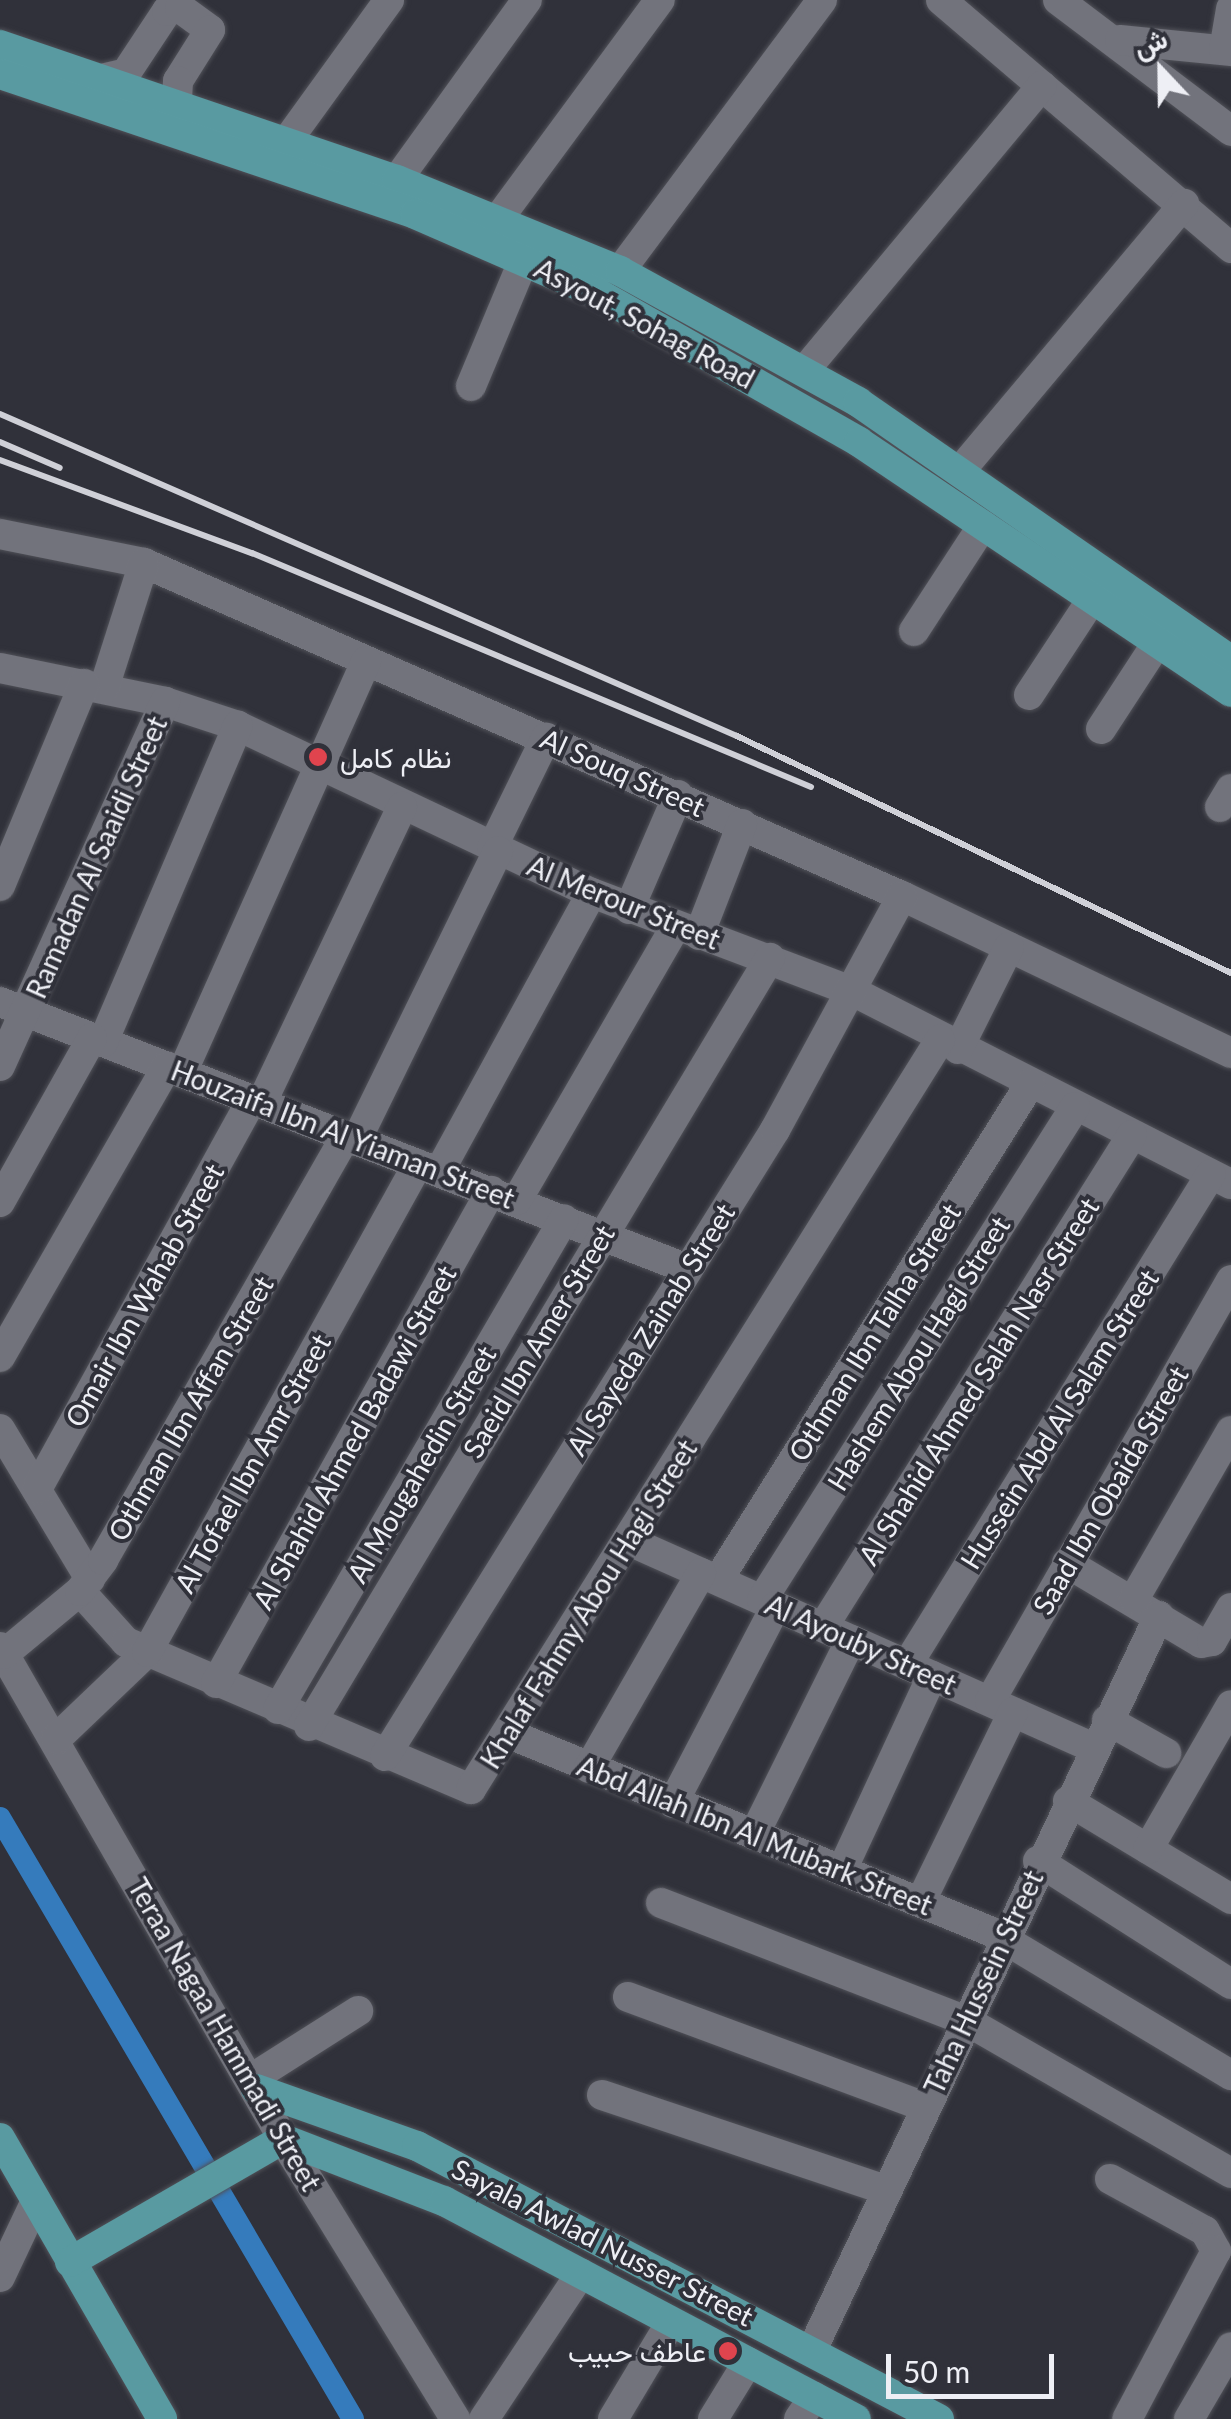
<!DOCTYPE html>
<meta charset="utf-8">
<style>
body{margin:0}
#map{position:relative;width:1231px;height:2419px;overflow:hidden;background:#30313a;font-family:Lato,Vazirmatn,sans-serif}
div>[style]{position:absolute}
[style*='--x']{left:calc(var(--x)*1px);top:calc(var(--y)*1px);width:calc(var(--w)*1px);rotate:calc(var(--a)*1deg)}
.canal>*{height:22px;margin:-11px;padding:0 11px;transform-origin:11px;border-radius:11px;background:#357bbc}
.roads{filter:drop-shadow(0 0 2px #505158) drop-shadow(0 0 2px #505158)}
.minor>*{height:30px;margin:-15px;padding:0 15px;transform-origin:15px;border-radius:15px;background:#72737c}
.major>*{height:30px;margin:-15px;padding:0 15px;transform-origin:15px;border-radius:15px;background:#599aa1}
.rail>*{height:6px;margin:-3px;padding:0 3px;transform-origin:3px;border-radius:3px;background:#cfd0d7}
.dots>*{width:28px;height:28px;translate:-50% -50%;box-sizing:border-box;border:5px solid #30313a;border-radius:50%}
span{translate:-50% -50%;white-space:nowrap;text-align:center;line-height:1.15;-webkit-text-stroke:8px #30313a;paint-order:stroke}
.street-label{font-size:28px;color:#eeeff5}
.poi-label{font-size:28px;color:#eeeff5}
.left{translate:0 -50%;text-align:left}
.right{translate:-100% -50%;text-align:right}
.north{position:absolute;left:1111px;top:20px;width:100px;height:100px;-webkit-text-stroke:8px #30313a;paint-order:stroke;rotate:338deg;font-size:28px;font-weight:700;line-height:40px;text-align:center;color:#eeeff5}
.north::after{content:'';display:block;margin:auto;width:35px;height:45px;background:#eeeff5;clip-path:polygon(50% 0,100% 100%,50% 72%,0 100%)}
.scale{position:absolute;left:886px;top:2354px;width:168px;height:45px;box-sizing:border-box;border:5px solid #eeeff5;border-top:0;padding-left:12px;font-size:30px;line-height:35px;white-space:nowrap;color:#eeeff5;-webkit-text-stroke:8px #30313a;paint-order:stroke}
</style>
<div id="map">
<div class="canal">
<i style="--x:0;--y:1818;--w:697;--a:59.57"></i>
</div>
<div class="roads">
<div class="minor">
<i style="--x:941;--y:0;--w:382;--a:40.5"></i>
<i style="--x:1058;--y:0;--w:217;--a:37.1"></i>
<i style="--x:1120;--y:40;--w:112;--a:5.7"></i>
<i style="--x:1224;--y:50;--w:42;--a:-80.3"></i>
<i style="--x:105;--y:78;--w:22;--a:-13"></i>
<i style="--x:126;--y:73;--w:74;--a:-56.5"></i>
<i style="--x:167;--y:11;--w:13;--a:-13"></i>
<i style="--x:180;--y:8;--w:37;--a:36"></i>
<i style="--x:210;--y:30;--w:60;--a:122.1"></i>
<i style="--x:178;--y:81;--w:22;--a:93"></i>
<i style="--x:287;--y:141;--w:174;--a:-54.1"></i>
<i style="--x:397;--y:180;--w:222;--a:-54.2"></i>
<i style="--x:499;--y:218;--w:271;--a:-53.6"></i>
<i style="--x:620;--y:271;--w:338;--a:-53.3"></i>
<i style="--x:805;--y:370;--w:370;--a:-50.2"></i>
<i style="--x:471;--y:386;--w:138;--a:-67.3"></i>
<i style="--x:960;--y:471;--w:349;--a:-50"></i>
<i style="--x:0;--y:534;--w:147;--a:11.4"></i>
<i style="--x:144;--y:563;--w:828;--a:23.72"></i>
<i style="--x:902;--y:896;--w:365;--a:25.5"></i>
<i style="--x:914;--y:631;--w:126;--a:-56.9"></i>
<i style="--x:0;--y:668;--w:168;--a:11.6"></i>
<i style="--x:165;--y:702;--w:77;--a:18.2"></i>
<i style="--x:238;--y:726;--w:391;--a:25.3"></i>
<i style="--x:592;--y:893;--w:280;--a:20.7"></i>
<i style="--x:854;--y:992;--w:423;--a:27"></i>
<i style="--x:104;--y:688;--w:131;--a:-72.3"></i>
<i style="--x:1029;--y:695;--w:115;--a:-56.7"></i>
<i style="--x:1101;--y:729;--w:103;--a:-56.9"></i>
<i style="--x:1220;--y:807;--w:21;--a:-59"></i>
<i style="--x:492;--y:848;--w:123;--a:-63.9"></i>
<i style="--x:0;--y:886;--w:219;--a:-67.4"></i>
<i style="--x:629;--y:909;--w:124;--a:-66.7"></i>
<i style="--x:699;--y:935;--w:119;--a:-68.8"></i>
<i style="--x:0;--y:1002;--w:735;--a:21.22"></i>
<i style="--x:103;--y:1042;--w:344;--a:-66.9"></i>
<i style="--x:958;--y:1049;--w:114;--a:-63.4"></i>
<i style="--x:0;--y:1066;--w:400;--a:-65.6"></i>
<i style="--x:182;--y:1073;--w:451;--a:-65.9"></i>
<i style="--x:261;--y:1104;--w:329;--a:-64.6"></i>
<i style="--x:356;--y:1141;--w:323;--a:-63.9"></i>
<i style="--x:439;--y:1172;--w:318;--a:-61.3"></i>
<i style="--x:517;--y:1200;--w:315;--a:-59.9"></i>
<i style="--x:0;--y:1202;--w:188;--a:-60.7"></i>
<i style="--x:0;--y:1357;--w:335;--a:-60.1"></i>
<i style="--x:0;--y:1429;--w:175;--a:59"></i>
<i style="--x:37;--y:1489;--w:444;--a:-61.1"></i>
<i style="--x:627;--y:1540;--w:511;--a:24.01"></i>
<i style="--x:1067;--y:1563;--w:156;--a:30.8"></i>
<i style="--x:1201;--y:1643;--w:11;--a:-10"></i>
<i style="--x:1212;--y:1641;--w:38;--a:-60"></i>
<i style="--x:718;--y:1580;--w:586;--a:-57.83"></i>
<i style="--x:80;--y:1591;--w:69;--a:48"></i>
<i style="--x:126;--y:1642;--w:375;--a:23.1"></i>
<i style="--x:471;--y:1789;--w:884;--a:-57.95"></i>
<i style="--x:1134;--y:1599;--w:194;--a:-60"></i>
<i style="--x:762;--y:1600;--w:584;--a:-57.59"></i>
<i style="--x:823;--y:1627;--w:581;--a:-57.87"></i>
<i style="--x:0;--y:1647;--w:568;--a:60.09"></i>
<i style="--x:283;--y:2139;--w:329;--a:58.4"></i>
<i style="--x:4;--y:1654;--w:99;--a:-39.7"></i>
<i style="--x:80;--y:1591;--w:39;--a:-53"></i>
<i style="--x:103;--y:1560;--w:487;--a:-60.2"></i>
<i style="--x:907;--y:1665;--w:577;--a:-58.24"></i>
<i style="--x:216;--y:1683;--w:564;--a:-60.8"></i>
<i style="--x:990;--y:1701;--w:485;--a:-60.2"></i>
<i style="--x:278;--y:1709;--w:567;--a:-59.73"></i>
<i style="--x:1107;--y:1720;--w:68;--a:29.2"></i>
<i style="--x:309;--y:1726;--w:896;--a:-59.03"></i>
<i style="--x:507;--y:1733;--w:524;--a:22.31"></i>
<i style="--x:992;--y:1932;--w:279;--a:30.9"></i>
<i style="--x:56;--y:1739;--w:126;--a:-43.7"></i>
<i style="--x:147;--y:1652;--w:558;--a:-60.96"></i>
<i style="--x:385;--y:1756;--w:738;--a:-58.08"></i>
<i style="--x:775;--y:1130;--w:266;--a:-61.5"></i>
<i style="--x:589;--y:1768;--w:225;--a:-60.1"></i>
<i style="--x:1068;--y:1801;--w:190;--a:31"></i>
<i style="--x:673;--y:1803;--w:222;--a:-62.4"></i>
<i style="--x:754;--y:1835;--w:218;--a:-63.6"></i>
<i style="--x:1148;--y:1849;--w:166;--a:-60"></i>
<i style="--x:1038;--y:1861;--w:229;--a:32.5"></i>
<i style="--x:842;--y:1870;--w:214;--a:-65.1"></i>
<i style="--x:921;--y:1901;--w:210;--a:-64"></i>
<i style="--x:661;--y:1903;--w:326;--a:21.1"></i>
<i style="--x:965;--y:2020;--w:307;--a:29.9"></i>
<i style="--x:628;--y:1997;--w:317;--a:20.3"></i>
<i style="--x:251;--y:2079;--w:127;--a:-32.4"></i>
<i style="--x:602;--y:2095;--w:299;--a:18.5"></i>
<i style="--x:1110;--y:2179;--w:108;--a:28.7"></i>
<i style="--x:1205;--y:2231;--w:23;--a:61"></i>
<i style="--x:1216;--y:2251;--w:190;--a:117.9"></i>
<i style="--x:0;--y:2277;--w:84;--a:-64.7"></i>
<i style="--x:812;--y:2350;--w:812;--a:-64.7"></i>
<i style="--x:484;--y:2419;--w:175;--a:-56.4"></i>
<i style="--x:613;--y:2419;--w:113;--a:-59.1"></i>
<i style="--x:713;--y:2419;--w:67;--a:-58.4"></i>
<i style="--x:799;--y:2419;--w:27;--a:-56"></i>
<i style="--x:1189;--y:2419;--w:83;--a:-59.7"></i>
</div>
<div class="major">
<i style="--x:0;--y:45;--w:419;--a:18.8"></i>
<i style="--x:397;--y:180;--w:241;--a:22.2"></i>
<i style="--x:620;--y:271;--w:272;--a:28.8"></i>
<i style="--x:858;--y:402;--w:454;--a:34.7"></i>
<i style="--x:0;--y:74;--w:438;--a:18.6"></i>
<i style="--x:415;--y:214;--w:201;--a:23.5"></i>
<i style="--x:599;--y:294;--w:299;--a:29.6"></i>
<i style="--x:859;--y:442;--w:448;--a:33.9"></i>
<i style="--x:256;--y:2089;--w:171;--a:19.5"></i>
<i style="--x:417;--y:2146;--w:589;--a:27.61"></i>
<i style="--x:0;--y:2138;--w:324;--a:60"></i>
<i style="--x:70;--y:2262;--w:246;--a:-30"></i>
<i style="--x:283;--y:2139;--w:173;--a:21.1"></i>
<i style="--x:444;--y:2201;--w:466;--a:27.9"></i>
</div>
</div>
<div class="rail">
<i style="--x:0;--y:414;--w:804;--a:23.6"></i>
<i style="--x:737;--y:736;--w:548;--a:25.63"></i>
<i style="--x:0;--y:442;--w:65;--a:23.4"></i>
<i style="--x:0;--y:460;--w:269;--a:20.3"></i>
<i style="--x:252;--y:553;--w:606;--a:22.71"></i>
</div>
<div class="dots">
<i style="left:318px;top:757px;background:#e0444e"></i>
<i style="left:728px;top:2351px;background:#e0444e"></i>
</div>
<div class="street-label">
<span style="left:645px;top:323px;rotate:28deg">Asyout, Sohag Road</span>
<span style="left:623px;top:772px;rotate:24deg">Al Souq Street</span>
<span style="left:96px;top:857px;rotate:-66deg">Ramadan Al Saaidi Street</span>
<span style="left:624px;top:902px;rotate:22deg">Al Merour Street</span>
<span style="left:343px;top:1134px;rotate:21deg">Houzaifa Ibn Al Yiaman Street</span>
<span style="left:144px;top:1295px;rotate:-61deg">Omair Ibn Wahab Street</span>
<span style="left:650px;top:1329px;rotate:-58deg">Al Sayeda Zainab Street</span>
<span style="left:874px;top:1332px;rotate:-58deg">Othman Ibn Talha Street</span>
<span style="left:538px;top:1341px;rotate:-59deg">Saeid Ibn Amer Street</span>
<span style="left:918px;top:1353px;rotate:-58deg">Hashem Abou Hagi Street</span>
<span style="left:978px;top:1381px;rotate:-58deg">Al Shahid Ahmed Salah Nasr Street</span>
<span style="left:190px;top:1408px;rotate:-60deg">Othman Ibn Affan Street</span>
<span style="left:1059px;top:1419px;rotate:-58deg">Hussein Abd Al Salam Street</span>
<span style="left:354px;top:1437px;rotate:-61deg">Al Shahid Ahmed Badawi Street</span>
<span style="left:252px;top:1463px;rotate:-61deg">Al Tofael Ibn Amr Street</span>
<span style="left:421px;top:1464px;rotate:-60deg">Al Mougahedin Street</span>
<span style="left:1110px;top:1490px;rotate:-60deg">Saad Ibn Obaida Street</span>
<span style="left:588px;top:1604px;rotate:-58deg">Khalaf Fahmy Abou Hagi Street</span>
<span style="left:861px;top:1644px;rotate:24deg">Al Ayouby Street</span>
<span style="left:755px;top:1835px;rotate:22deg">Abd Allah Ibn Al Mubark Street</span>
<span style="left:983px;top:1982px;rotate:-65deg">Taha Hussein Street</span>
<span style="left:225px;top:2034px;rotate:60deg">Teraa Nagaa Hammadi Street</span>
<span style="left:603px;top:2242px;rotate:27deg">Sayala Awlad Nusser Street</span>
</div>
<div class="poi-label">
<span class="left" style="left:340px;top:757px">نظام كامل</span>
<span class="right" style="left:706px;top:2351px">عاطف حبيب</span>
</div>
<div class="north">ش</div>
<div class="scale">50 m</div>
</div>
